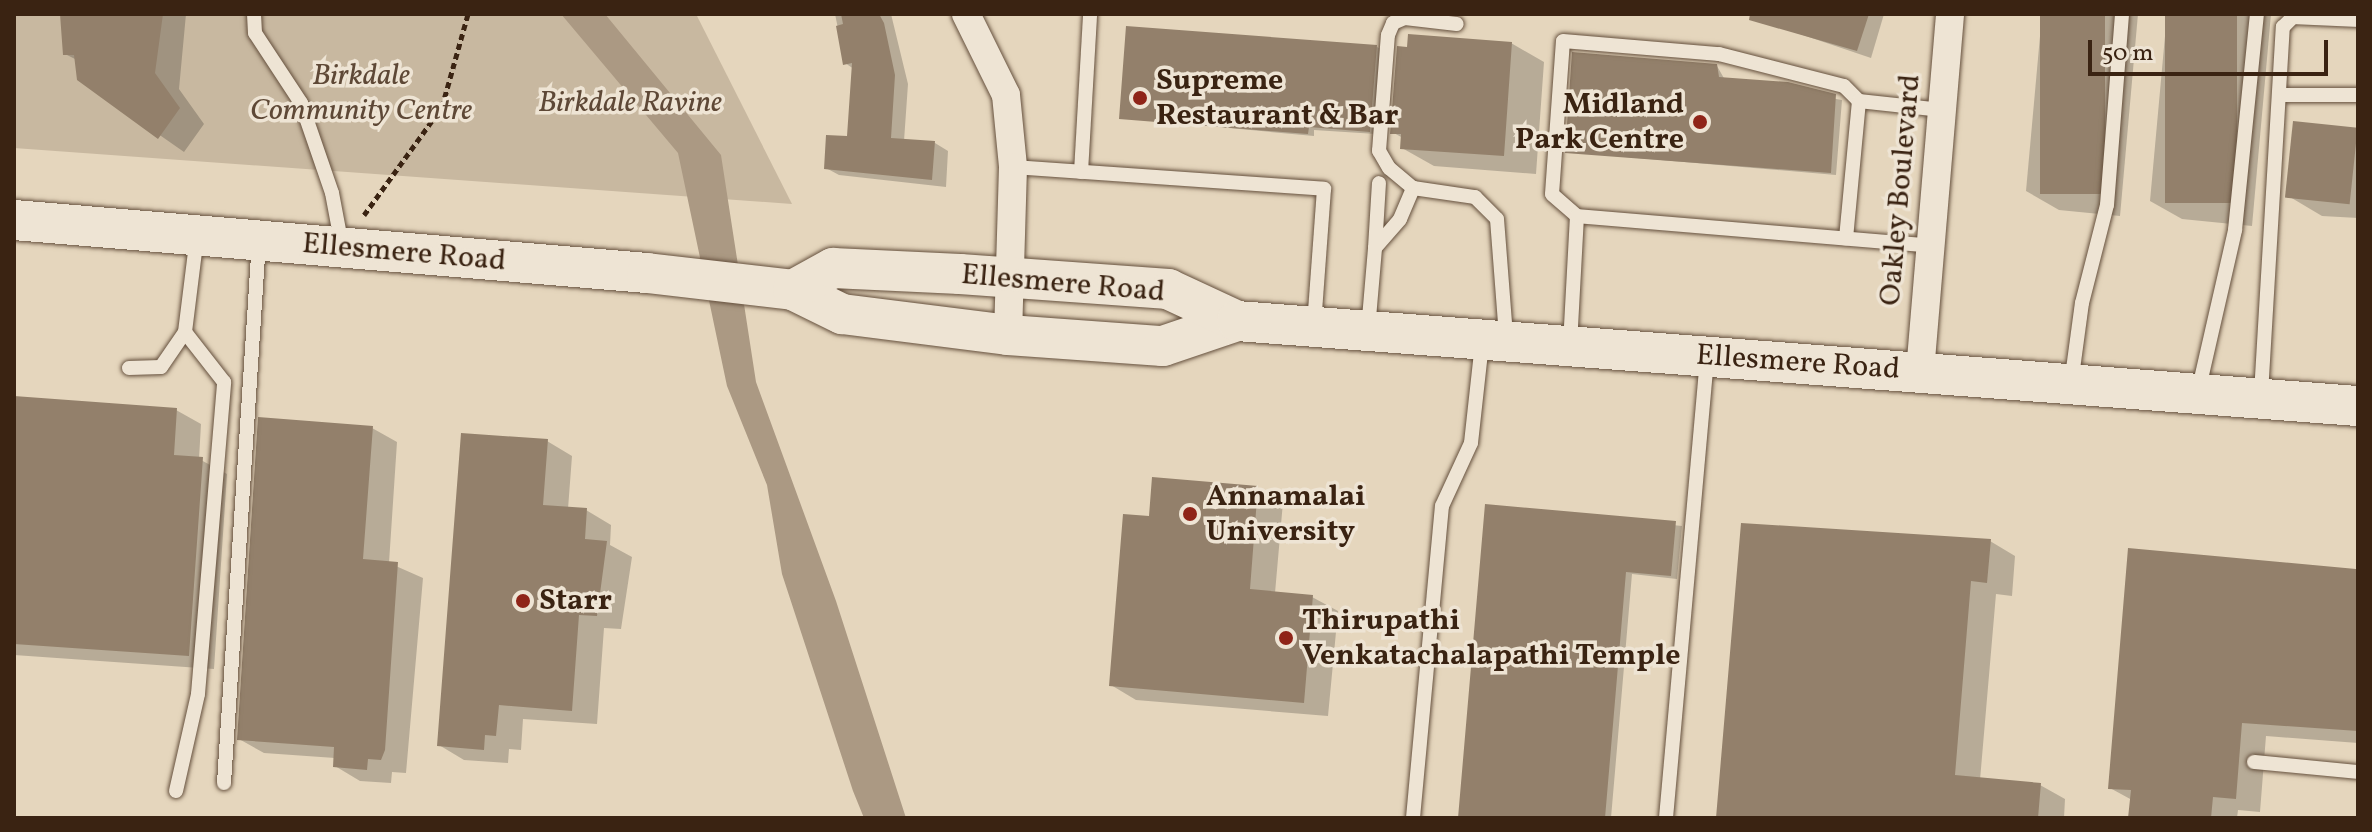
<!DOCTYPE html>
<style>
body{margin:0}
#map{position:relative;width:2372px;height:832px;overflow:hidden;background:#e5d6bd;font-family:Vollkorn,serif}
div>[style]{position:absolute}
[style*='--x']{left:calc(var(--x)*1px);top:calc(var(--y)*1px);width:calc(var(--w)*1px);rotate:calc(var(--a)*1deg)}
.green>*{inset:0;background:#c8b8a0}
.water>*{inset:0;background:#ab9983}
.shadow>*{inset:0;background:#0003}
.building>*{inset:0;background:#93806b;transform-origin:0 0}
.path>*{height:5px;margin-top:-2.5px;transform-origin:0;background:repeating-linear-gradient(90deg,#3a2312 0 6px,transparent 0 10px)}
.roads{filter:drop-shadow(0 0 2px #65503d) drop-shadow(0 0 2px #65503d)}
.lane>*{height:14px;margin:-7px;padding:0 7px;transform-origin:7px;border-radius:7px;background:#eee4d4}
.street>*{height:28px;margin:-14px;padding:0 14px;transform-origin:14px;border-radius:14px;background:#eee4d4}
.secondary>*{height:40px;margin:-20px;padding:0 20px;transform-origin:20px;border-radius:20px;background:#eee4d4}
.dots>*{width:22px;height:22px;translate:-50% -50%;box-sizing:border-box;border:4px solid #eee4d4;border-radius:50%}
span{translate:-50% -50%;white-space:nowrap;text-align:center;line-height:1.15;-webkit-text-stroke:7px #eee4d4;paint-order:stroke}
.park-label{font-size:30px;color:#5e4836;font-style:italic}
.poi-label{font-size:30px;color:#3a2312;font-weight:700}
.left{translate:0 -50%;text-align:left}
.right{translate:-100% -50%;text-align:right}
.street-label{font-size:30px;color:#3a2312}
.frame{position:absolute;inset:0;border:16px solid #3a2312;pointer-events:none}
.scale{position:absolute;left:2088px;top:40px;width:240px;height:36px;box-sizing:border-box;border:4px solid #3a2312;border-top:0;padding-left:10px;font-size:24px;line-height:28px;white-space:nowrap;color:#3a2312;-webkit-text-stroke:6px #eee4d4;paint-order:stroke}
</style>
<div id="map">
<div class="green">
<i style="clip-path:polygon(14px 14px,696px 14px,792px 204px,14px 148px)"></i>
</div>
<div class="water">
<i style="clip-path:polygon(561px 14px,605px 14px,721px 155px,756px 382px,836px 601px,906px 818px,864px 818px,853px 791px,782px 574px,767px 485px,727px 386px,678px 153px)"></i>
</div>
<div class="shadow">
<i style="clip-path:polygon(72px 14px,186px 14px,179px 89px,204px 124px,184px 152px,78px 78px,77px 60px,65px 54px)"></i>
<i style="clip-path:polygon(835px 14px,891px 14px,908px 84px,904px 141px,935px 143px,948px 151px,946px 187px,839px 175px,826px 168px,849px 138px,854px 69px,845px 63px)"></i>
<i style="clip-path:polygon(1796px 14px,1884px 14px,1871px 58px,1791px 31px)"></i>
<i style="clip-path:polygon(2042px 14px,2138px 14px,2120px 216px,2059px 210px,2026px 191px)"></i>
<i style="clip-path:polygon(2167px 14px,2271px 14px,2252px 226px,2182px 219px,2150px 201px)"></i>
<i style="clip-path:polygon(1511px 43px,1544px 62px,1536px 174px,1434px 166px,1402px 148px,1403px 138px,1392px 132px)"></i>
<i style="clip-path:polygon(1377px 47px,1383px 50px,1376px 134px,1314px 130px,1314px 136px,1121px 118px)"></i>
<i style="clip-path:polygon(1717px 66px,1725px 80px,1842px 100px,1836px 175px,1567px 152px)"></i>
<i style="clip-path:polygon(2358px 129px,2358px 218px,2322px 216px,2290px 197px)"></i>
<i style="clip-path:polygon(14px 398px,176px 410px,201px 424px,199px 459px,227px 474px,214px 669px,14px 655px)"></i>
<i style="clip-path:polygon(372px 428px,397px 442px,389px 563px,423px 578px,406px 773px,392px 772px,391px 783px,360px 781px,335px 766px,335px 758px,264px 753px,239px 739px)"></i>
<i style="clip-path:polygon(547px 441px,572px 456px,568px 509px,586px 510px,611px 525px,610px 545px,632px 557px,621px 629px,604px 628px,597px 724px,523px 719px,521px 750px,509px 749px,508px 763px,464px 760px,439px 745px)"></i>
<i style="clip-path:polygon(1258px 488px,1283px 502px,1275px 593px,1312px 597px,1338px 611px,1328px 716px,1136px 700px,1111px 685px)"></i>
<i style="clip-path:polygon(1487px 506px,1682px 526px,1677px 579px,1632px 574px,1611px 818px,1461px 818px)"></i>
<i style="clip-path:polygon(1990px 541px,2015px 556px,2012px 596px,1996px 594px,1980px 780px,2040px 785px,2065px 799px,2064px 818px,1718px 818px)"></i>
<i style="clip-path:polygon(2130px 550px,2358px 571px,2358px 743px,2266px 736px,2260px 812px,2238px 810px,2237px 818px,2130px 818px,2132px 800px,2110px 788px)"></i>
</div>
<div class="building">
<i style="clip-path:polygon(60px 14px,163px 14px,155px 73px,180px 108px,158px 139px,77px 80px,74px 55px,63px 55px)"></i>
<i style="clip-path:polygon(841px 14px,879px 14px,884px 23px,895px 75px,891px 138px,935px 141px,932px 180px,824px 169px,826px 135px,847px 136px,852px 63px,843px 65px,836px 26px,843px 24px)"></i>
<i style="clip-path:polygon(1750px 14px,1869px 14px,1857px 51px,1749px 20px)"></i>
<i style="left:2040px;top:14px;width:65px;height:180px"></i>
<i style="left:2165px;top:14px;width:72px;height:189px"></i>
<i style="clip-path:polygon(1126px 26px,1377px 45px,1370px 132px,1309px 127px,1308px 134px,1119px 119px)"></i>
<i style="clip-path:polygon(1408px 34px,1512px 42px,1504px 156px,1400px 149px,1401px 134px,1390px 134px,1397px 46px,1407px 47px)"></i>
<i style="clip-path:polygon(1572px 52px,1717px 64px,1719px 77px,1788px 82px,1836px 94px,1831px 173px,1565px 153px)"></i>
<i style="left:2293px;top:121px;width:65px;height:77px;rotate:6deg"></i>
<i style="clip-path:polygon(14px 396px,177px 408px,174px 455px,203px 457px,189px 656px,14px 644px)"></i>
<i style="clip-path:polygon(258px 417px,373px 426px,363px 559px,398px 562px,385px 750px,381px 760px,368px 759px,367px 770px,333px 767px,334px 747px,237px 740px)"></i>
<i style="clip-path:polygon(461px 433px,548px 439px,543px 505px,587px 508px,585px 539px,607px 541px,597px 616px,579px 615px,572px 711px,499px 705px,496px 736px,485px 735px,484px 750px,437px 746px)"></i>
<i style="clip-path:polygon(1152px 477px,1258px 486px,1250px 589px,1313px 595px,1304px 703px,1109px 686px,1123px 514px,1149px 516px)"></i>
<i style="clip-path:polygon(1485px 504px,1676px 521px,1671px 576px,1626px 572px,1605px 818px,1458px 818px)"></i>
<i style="clip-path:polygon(1741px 523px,1991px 539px,1987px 583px,1971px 581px,1955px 775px,2041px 783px,2038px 818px,1716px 818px)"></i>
<i style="clip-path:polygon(2128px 548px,2356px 569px,2358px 731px,2242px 723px,2236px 799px,2213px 797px,2211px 818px,2128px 818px,2131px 790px,2108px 789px)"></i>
</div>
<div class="path">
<i style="--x:364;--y:215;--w:133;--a:-54.2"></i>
<i style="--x:442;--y:107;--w:97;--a:-74.4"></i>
</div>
<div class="roads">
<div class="lane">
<i style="--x:254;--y:14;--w:19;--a:87"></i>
<i style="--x:255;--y:33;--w:84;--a:56.7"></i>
<i style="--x:301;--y:103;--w:95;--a:71"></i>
<i style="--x:332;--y:193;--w:54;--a:79.3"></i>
<i style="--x:2279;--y:95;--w:79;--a:0"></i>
<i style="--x:1859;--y:101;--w:83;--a:6.2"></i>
<i style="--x:1013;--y:167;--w:312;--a:4"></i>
<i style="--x:1324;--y:189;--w:137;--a:94.2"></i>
<i style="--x:1081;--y:172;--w:158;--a:-86.7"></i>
<i style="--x:1413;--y:188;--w:31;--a:-140"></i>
<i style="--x:1389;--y:168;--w:20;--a:-120"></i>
<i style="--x:1379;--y:151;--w:116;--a:-85.6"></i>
<i style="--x:1388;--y:35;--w:13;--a:-67"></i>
<i style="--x:1393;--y:23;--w:13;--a:-23"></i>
<i style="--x:1405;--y:18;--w:52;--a:6.6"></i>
<i style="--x:1577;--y:216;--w:33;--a:-139"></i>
<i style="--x:1552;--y:194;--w:153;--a:-85.9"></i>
<i style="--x:1563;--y:41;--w:157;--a:4.8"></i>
<i style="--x:1719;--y:54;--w:129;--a:14.4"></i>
<i style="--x:1844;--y:86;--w:21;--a:45"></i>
<i style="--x:1859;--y:101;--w:138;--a:95.4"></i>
<i style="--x:1375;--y:248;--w:65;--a:-86.5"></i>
<i style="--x:1368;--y:330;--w:82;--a:-85.1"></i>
<i style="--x:1375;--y:248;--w:38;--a:-49"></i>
<i style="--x:1400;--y:219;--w:34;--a:-67"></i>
<i style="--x:1413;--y:188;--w:63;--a:8.3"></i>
<i style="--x:1475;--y:197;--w:31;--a:45"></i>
<i style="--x:1497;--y:219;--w:118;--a:85.6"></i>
<i style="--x:1570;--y:345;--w:129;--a:-86.9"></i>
<i style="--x:1577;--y:216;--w:355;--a:4.8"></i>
<i style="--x:129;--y:368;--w:32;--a:-2"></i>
<i style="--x:161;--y:367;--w:42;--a:-55.6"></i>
<i style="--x:185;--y:332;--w:97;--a:-82.9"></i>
<i style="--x:2071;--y:384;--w:82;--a:-82.3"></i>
<i style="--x:2082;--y:303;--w:101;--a:-75.7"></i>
<i style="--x:2107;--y:205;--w:192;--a:-85.5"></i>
<i style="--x:2198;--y:392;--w:166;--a:-77.1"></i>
<i style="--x:2235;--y:230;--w:217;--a:-84.2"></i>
<i style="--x:2261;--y:394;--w:368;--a:-86.6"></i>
<i style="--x:2283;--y:27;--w:14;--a:-45"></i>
<i style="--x:2293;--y:17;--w:65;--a:2.6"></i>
<i style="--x:2254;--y:762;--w:104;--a:5.5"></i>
<i style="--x:224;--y:783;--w:543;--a:-86.31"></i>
<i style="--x:176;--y:791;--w:99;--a:-77.2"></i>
<i style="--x:198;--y:694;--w:313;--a:-85.2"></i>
<i style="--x:224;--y:382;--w:63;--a:-128"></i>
<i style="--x:1413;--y:818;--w:313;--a:-84.7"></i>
<i style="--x:1442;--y:506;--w:69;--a:-65.3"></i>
<i style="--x:1471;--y:443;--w:100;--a:-83.7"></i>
<i style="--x:1666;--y:818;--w:460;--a:-84.9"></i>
</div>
<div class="street">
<i style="--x:966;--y:14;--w:90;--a:63.7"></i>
<i style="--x:1006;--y:95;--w:72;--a:84.4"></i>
<i style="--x:1013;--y:167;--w:168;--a:91.7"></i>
<i style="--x:1920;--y:372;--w:359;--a:-85.2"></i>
</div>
<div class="secondary">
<i style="--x:14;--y:220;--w:635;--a:4.79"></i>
<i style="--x:647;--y:273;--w:147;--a:6.6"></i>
<i style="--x:793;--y:290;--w:55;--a:26.1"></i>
<i style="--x:842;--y:314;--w:167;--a:7.2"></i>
<i style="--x:1008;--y:335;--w:155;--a:4.1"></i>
<i style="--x:1163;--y:346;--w:78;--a:-18.7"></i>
<i style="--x:793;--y:290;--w:46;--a:-28.8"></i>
<i style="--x:833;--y:268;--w:127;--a:2.7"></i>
<i style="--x:960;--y:274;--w:209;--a:4.1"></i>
<i style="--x:1168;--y:289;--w:76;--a:24.9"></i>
<i style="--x:1237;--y:321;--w:1124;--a:4.34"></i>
</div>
</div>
<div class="dots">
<i style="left:1140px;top:98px;background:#8f2418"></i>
<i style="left:1700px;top:122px;background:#8f2418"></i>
<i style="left:1190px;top:514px;background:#8f2418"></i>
<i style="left:523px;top:601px;background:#8f2418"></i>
<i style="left:1286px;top:638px;background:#8f2418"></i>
</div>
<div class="park-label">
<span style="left:361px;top:93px">Birkdale<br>Community Centre</span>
<span style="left:630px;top:103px">Birkdale Ravine</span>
</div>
<div class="poi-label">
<span class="left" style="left:1156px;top:98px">Supreme<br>Restaurant &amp; Bar</span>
<span class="right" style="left:1684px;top:122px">Midland<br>Park Centre</span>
<span class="left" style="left:1206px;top:514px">Annamalai<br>University</span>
<span class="left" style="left:539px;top:601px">Starr</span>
<span class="left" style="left:1302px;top:638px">Thirupathi<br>Venkatachalapathi Temple</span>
</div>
<div class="street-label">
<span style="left:1901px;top:190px;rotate:-85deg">Oakley Boulevard</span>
<span style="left:404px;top:253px;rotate:5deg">Ellesmere Road</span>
<span style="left:1063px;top:284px;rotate:5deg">Ellesmere Road</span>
<span style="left:1798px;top:363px;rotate:4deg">Ellesmere Road</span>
</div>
<div class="frame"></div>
<div class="scale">50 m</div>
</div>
